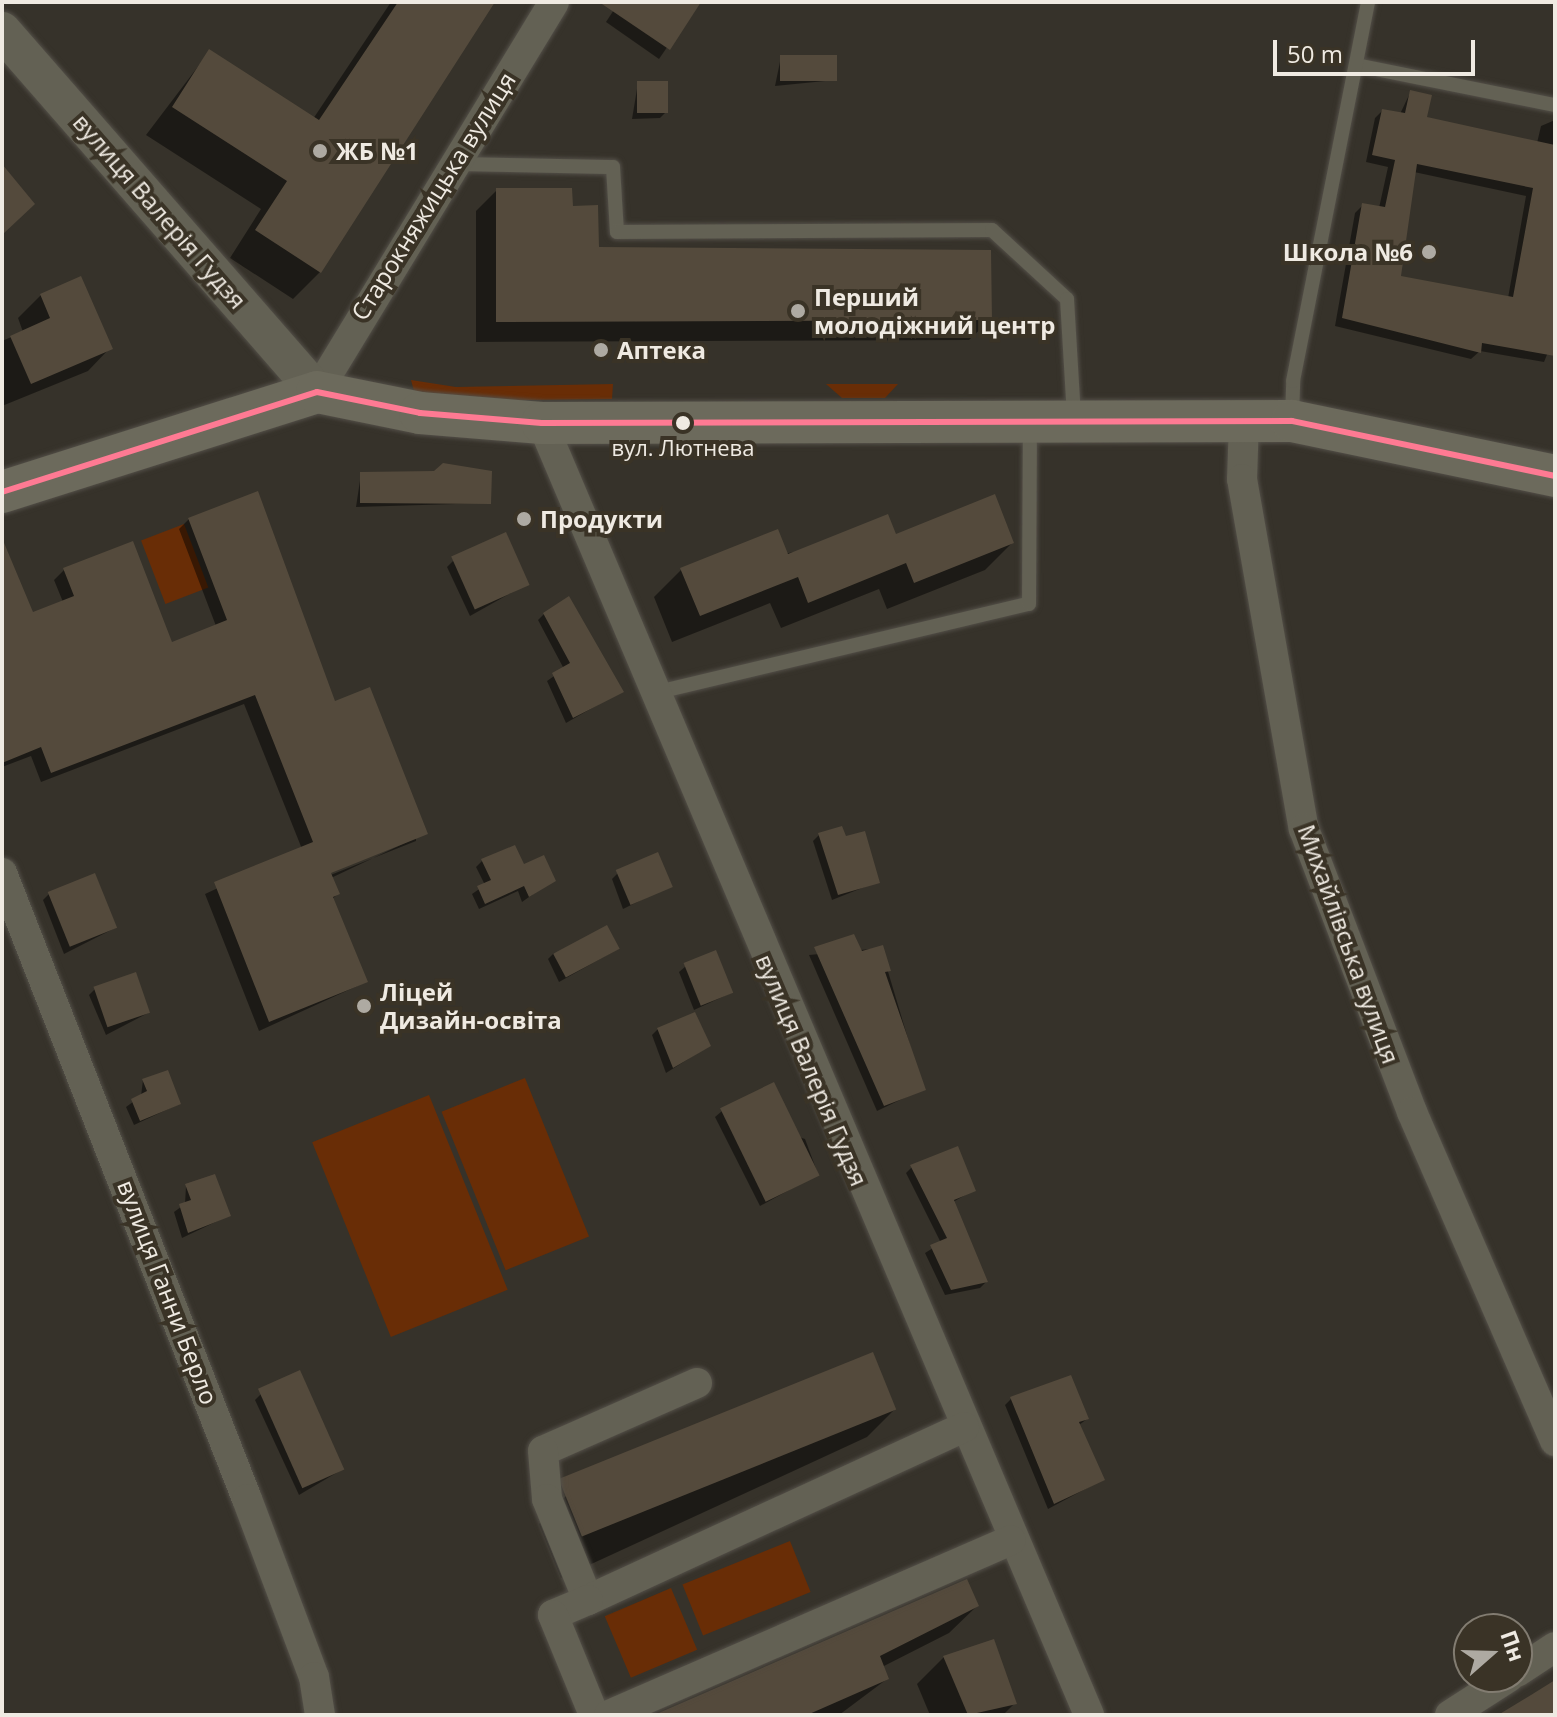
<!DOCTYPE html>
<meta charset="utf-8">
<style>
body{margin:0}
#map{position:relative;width:1557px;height:1717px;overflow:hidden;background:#36322a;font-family:"Open Sans",sans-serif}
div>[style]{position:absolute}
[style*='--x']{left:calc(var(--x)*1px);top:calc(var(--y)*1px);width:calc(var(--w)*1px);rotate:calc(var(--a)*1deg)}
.green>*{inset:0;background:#692d06;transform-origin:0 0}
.shadow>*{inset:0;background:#0007}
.building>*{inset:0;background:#544a3c;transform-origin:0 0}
.roads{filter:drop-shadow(0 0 2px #534f48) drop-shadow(0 0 2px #534f48)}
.service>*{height:14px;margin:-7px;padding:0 7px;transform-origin:7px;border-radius:7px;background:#636154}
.minor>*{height:30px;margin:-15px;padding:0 15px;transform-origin:15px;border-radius:15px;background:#636154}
.tertiary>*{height:38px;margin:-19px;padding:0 19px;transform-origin:19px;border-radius:19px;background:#636154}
.secondary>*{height:42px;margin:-21px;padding:0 21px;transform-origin:21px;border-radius:21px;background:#6c6a5c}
.bus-1>*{height:6px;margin:-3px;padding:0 3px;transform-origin:3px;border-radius:3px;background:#fe7a93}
.dots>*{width:22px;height:22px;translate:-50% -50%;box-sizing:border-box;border:4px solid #3a3326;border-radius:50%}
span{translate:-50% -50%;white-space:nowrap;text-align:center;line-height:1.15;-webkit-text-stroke:8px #3a3326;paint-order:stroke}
.bus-label{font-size:22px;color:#efeae2}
.poi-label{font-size:24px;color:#efeae2;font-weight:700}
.left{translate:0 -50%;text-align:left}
.right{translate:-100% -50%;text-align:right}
.street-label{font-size:24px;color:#efeae2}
.frame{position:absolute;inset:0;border:4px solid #efeae2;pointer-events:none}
.north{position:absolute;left:1453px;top:1613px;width:80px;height:80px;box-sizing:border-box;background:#3a3326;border:2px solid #827c71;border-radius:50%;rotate:70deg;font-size:22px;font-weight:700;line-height:32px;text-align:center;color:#efeae2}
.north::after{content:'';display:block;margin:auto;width:28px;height:36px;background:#aeaaa2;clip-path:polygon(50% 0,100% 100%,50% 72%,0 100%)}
.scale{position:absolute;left:1273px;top:40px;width:202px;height:36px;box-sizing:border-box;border:4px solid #efeae2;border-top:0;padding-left:10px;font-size:24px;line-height:28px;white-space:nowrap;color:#efeae2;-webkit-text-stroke:6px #3a3326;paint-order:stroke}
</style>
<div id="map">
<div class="green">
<i style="clip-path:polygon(411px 380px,456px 387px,613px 384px,612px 399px,429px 401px,415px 395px)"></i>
<i style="clip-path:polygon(826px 384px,898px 384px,885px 398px,842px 398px)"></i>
<i style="left:184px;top:524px;width:68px;height:46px;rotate:69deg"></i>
<i style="left:525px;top:1078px;width:171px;height:90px;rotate:68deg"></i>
<i style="left:429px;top:1095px;width:210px;height:126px;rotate:68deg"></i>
<i style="left:790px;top:1541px;width:55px;height:116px;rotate:68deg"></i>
<i style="left:671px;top:1588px;width:67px;height:72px;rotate:67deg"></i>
</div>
<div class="shadow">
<i style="clip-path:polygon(391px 2px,493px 2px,320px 272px,293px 299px,230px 258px,261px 209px,146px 135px,209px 52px,313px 119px)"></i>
<i style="clip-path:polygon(619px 2px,698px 2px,659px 59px,606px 22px)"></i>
<i style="clip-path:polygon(781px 57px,835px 80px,775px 86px)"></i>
<i style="clip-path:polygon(638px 83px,666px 112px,660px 118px,632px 119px)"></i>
<i style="clip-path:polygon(evenodd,1410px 93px,1425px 119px,1537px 143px,1541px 126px,1555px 120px,1555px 335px,1544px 362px,1480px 351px,1471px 359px,1335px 326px,1355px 213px,1363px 205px,1379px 208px,1388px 167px,1366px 162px,1375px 118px,1382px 111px,1400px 114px,1410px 93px,1414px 172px,1526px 196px,1508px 298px,1398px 278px,1414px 172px)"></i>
<i style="clip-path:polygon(497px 190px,597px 249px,990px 320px,969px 340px,476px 342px,476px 211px)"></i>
<i style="clip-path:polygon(41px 295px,110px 348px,88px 371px,2px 406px,2px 341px,23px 332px,18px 318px)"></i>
<i style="clip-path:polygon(361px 474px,489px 503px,356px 507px)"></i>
<i style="clip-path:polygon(evenodd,189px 519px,426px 833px,331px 878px,338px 894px,332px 899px,366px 982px,259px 1031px,205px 894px,302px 849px,244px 704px,41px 782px,31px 756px,2px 767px,2px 577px,32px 615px,63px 602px,54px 580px,64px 570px,170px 644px,216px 626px,179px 529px,189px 519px,416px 836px,416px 841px,323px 878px,321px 875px,416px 836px)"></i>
<i style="clip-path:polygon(895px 536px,1012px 543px,985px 570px,887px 609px,879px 589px,781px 628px,770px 603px,672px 642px,654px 597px,681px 570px)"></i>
<i style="clip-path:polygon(453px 561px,527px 584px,470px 616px,447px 567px)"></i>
<i style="clip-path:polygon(544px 614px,622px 691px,566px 723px,547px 681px,564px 669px,538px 620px)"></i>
<i style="clip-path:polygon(819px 835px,845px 839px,877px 882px,832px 900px,813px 841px)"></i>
<i style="clip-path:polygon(482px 861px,553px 880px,522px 902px,518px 891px,479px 909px,472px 894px,485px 885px,476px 867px)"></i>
<i style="clip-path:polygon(618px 873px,670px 886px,623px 909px,612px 879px)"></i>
<i style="clip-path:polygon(49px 894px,115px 928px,64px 954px,43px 900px)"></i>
<i style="clip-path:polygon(881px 948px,923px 1089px,877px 1111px,809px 955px)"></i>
<i style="clip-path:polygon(618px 949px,559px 982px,548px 959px,554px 953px)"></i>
<i style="clip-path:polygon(686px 966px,731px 993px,694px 1010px,679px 972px)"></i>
<i style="clip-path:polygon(95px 989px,148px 1013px,106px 1035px,89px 995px)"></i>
<i style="clip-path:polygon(658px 1029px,709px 1046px,666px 1073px,652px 1035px)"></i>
<i style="clip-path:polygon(143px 1080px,179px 1104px,134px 1125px,126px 1107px,141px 1096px)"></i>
<i style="clip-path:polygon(722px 1111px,805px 1139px,818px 1174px,760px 1206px,715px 1117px)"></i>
<i style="clip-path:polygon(912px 1167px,974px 1190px,953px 1202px,986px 1282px,980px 1288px,945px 1295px,925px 1253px,941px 1243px,906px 1173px)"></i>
<i style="clip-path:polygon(186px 1186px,228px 1216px,182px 1238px,174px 1212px,185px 1204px)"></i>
<i style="clip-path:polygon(872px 1355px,894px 1410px,867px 1437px,561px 1578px,539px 1524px,566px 1496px)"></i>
<i style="clip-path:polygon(261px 1394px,343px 1469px,299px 1495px,255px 1400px)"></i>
<i style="clip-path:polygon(1011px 1399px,1087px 1419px,1079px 1425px,1102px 1480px,1048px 1509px,1005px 1405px)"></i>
<i style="clip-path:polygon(977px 1606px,949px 1633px,882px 1667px,887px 1679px,839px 1715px,659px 1715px)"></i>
<i style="clip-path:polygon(944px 1657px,1015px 1703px,1003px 1715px,930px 1715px,917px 1684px)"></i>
</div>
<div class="building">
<i style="clip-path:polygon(398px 2px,495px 2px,321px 273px,255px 230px,287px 181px,172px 107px,209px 49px,319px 120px)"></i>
<i style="clip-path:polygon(599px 2px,701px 2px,670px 50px)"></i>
<i style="left:780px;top:55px;width:57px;height:26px"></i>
<i style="left:637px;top:81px;width:31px;height:32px"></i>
<i style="clip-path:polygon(evenodd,1410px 90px,1432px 95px,1427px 117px,1555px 145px,1555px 356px,1482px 343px,1481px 353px,1342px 318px,1362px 203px,1385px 207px,1395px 160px,1372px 155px,1382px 109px,1405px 113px,1410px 90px,1417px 164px,1533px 188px,1513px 297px,1401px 276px,1417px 164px)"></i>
<i style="clip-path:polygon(2px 164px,35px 204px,2px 235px)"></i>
<i style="clip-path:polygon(496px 188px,572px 188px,573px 206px,598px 205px,599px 247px,991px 250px,992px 320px,496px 322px)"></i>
<i style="clip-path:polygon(81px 276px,113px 349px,31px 384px,10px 336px,50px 318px,40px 294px)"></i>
<i style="clip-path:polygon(443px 463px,492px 471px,491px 504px,360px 503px,360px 472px,434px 471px)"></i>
<i style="clip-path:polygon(258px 491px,335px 701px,370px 687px,428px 834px,331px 873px,340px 894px,333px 897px,368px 982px,269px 1022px,214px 882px,313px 842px,255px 695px,51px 773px,41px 747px,2px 763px,2px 538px,33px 612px,74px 596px,63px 568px,133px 541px,172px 642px,227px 620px,188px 518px)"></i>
<i style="clip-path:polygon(995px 494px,1014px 543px,914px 583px,906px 563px,808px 603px,798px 577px,700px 616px,680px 568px,778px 529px,788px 554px,888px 514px,896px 534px)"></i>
<i style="left:506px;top:532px;width:58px;height:60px;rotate:66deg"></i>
<i style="clip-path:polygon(569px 596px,624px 692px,573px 718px,552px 673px,570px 663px,543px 613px)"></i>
<i style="clip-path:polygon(842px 826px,846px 836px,865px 831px,880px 883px,838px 895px,818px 833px)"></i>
<i style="clip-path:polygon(515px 845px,524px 864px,544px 855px,556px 881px,529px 897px,524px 886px,485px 904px,477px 886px,491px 880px,481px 859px)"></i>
<i style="left:658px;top:852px;width:38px;height:46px;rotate:67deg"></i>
<i style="left:95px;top:873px;width:59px;height:51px;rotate:68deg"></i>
<i style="left:607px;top:925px;width:27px;height:61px;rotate:62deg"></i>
<i style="clip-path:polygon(854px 934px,862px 951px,883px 945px,891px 971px,885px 972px,926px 1090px,884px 1106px,814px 947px)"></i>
<i style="left:716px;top:950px;width:46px;height:35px;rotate:68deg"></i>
<i style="left:136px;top:972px;width:43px;height:45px;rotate:71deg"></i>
<i style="clip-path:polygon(695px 1012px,711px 1046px,673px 1068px,657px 1028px)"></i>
<i style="clip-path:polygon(168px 1070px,181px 1104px,140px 1121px,131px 1099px,147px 1091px,142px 1079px)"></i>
<i style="left:774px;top:1082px;width:104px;height:60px;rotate:64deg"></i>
<i style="clip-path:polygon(958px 1146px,976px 1191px,954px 1200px,988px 1282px,951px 1290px,930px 1245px,947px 1238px,910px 1165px)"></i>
<i style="clip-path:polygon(215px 1174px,231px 1216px,188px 1233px,179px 1204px,191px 1200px,185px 1184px)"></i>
<i style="left:873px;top:1352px;width:62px;height:339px;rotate:68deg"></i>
<i style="left:300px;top:1370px;width:109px;height:46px;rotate:66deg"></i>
<i style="clip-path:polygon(1071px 1375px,1089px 1419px,1079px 1422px,1105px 1480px,1054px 1504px,1010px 1397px)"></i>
<i style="clip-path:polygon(967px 1579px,979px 1606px,880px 1656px,889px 1679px,807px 1715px,654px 1715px)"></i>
<i style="clip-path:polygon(994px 1639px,1017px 1704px,968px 1715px,943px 1656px)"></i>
<i style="clip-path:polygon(1555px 1680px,1555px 1715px,1498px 1715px,1531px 1695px)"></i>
</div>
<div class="roads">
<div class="service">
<i style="--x:1356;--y:65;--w:203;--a:11.4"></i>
<i style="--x:454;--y:164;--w:159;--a:1.1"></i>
<i style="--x:613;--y:167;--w:65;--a:86.5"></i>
<i style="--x:617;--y:232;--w:375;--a:-0.3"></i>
<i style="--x:992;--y:230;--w:102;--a:42.6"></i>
<i style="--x:1067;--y:299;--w:118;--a:86.6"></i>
<i style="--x:1292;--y:417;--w:36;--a:-88"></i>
<i style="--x:1293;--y:381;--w:386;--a:-78.8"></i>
<i style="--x:654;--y:693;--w:385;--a:-13.4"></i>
<i style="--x:1029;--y:604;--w:177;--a:-89.7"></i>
</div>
<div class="minor">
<i style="--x:317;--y:392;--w:456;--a:-58.7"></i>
<i style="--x:1244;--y:420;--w:59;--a:91.9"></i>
<i style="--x:1242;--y:479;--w:355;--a:80"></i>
<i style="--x:1304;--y:829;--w:303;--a:69.1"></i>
<i style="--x:1412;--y:1112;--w:359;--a:66.5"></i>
<i style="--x:542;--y:423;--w:1403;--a:67.05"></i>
<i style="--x:2;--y:873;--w:672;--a:68.63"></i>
<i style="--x:247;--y:1499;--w:190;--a:69.4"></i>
<i style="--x:314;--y:1677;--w:38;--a:81"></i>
<i style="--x:697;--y:1383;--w:168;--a:156.2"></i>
<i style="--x:543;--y:1451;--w:48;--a:85.2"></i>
<i style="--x:547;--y:1499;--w:109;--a:67.9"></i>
<i style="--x:588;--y:1600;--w:414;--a:-24.7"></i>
<i style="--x:588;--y:1600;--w:38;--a:157"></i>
<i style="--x:553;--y:1615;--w:108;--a:67.7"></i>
<i style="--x:1517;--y:1672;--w:45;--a:-33.3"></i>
<i style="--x:609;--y:1715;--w:438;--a:-23.5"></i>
<i style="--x:1450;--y:1715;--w:70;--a:-32.8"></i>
</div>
<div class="tertiary">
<i style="--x:2;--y:31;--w:479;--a:48.9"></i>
</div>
<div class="secondary">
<i style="--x:2;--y:492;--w:330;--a:-17.6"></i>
<i style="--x:317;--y:392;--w:105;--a:11.5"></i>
<i style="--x:420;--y:413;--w:122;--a:4.7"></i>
<i style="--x:542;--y:423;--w:750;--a:-0.15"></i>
<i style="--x:1292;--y:421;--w:269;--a:11.8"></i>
</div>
</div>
<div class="bus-1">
<i style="--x:2;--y:492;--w:330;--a:-17.6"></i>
<i style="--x:317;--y:392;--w:105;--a:11.5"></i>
<i style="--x:420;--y:413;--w:122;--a:4.7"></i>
<i style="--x:542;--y:423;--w:750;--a:-0.15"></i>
<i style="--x:1292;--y:421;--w:269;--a:11.8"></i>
</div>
<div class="dots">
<i style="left:320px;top:151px;background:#aeaaa2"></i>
<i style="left:1429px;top:252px;background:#aeaaa2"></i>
<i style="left:798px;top:311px;background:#aeaaa2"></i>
<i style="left:601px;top:350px;background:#aeaaa2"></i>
<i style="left:683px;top:423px;background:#efeae2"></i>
<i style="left:524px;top:519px;background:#aeaaa2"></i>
<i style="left:364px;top:1006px;background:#aeaaa2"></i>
</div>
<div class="bus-label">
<span style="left:683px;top:448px">вул. Лютнева</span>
</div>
<div class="poi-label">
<span class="left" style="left:336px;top:151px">ЖБ №1</span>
<span class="right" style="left:1413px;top:252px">Школа №6</span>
<span class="left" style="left:814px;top:311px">Перший<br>молодіжний центр</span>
<span class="left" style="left:617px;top:350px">Аптека</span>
<span class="left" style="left:540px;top:519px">Продукти</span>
<span class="left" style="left:380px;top:1006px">Ліцей<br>Дизайн-освіта</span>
</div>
<div class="street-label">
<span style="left:433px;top:196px;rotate:-58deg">Старокняжицька вулиця</span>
<span style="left:160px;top:211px;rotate:49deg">вулиця Валерія Гудзя</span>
<span style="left:1349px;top:944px;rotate:70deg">Михайлівська вулиця</span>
<span style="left:812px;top:1070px;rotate:67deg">вулиця Валерія Гудзя</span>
<span style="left:168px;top:1292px;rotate:69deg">вулиця Ганни Берло</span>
</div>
<div class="frame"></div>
<div class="north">Пн</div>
<div class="scale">50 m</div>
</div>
